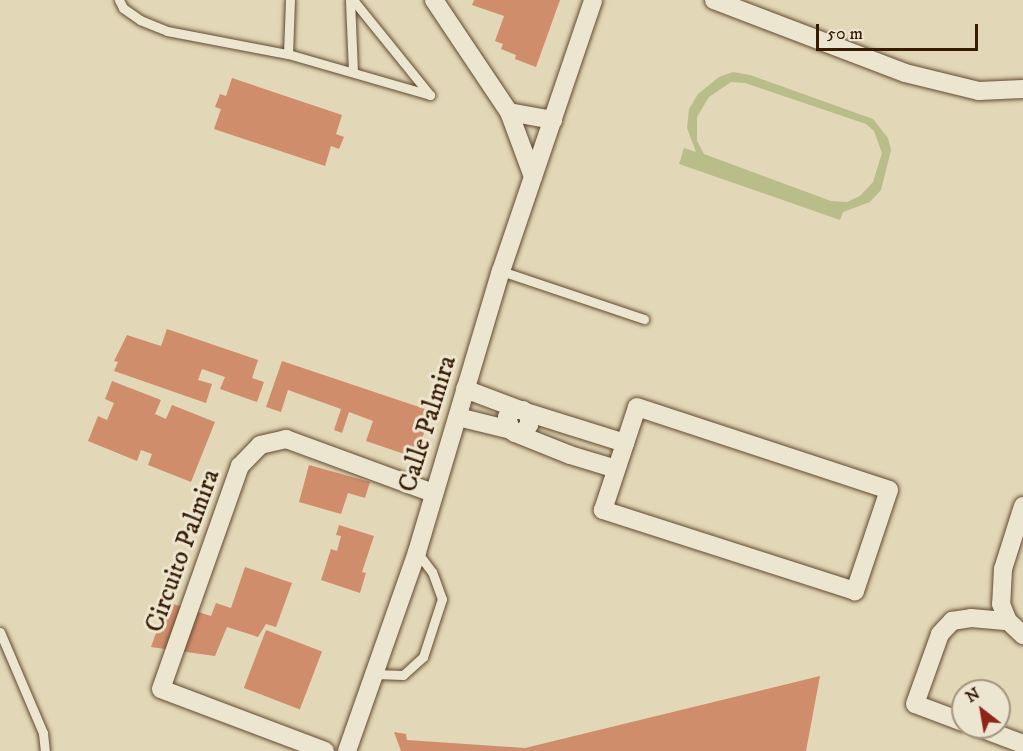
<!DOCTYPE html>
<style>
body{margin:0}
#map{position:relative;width:1023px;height:751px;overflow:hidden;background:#e2d7b7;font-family:"IM FELL DW Pica",serif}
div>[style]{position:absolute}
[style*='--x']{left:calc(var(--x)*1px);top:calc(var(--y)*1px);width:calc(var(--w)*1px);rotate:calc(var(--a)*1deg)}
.green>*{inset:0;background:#b9bd8a}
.building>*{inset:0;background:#d08d6c;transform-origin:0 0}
.roads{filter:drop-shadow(0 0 2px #624a30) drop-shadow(0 0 2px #624a30)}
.lane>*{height:9px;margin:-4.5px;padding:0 4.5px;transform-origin:4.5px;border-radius:4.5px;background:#ece5d0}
.street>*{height:18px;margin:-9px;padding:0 9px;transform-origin:9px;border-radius:9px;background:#ece5d0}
span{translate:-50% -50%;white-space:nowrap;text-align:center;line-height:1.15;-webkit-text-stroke:6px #ece5d0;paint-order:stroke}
.street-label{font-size:26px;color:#371b03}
.north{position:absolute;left:951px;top:679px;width:60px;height:60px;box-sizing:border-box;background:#ece5d0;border:2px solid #a4947e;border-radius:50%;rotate:329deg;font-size:16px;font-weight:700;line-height:24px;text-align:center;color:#371b03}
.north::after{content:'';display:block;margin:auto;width:21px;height:27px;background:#8f2418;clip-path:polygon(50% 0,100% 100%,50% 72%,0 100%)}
.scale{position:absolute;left:816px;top:24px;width:162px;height:27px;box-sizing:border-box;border:3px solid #371b03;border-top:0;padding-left:8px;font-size:18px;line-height:21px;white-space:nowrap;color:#371b03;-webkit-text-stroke:4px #ece5d0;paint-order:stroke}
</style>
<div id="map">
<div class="green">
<i style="clip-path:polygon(evenodd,733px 72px,750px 75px,873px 119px,888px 138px,891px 150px,881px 190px,870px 202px,843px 212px,840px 220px,679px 164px,684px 148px,696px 152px,687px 128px,689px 109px,698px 94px,719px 77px,733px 72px,731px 82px,745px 83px,866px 124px,874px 131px,882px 153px,873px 182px,860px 196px,847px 202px,831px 201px,704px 154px,697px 141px,697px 117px,709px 97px,731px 82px)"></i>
</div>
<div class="building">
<i style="clip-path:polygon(474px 0,560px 0,536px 67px,515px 59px,516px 55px,501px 49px,503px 44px,495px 41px,504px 16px,472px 5px)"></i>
<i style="clip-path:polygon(232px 78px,342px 115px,336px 134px,344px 137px,339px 149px,331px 146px,325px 166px,214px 129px,221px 109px,215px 107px,220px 94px,226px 96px)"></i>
<i style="clip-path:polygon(167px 329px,258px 360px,252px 378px,264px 382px,257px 402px,220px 389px,225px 377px,202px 369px,198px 380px,212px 384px,206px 403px,114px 371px,118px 362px,114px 361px,127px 335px,161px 346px)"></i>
<i style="clip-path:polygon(282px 361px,431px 411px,416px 458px,366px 441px,373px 421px,349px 412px,342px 433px,334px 430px,341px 409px,288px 390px,281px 412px,266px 407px)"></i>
<i style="clip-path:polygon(112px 381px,161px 400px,155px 414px,166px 419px,172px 405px,215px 422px,191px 482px,148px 465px,152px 454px,141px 450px,137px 461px,88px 441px,98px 416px,107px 420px,114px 403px,105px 399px)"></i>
<i style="clip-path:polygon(309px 465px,370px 482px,365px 498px,348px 493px,341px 514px,299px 502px)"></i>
<i style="clip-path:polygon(339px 525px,374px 536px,362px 572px,366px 573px,360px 593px,321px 580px,331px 549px,337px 551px,341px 536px,336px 535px)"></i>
<i style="clip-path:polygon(245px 567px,292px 583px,276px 627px,266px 624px,258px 637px,227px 627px,215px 656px,151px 647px,167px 602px,211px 616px,216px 603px,231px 608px)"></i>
<i style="left:266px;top:630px;width:60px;height:62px;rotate:21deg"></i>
<i style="clip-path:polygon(820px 676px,806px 751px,401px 751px,394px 732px,406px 734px,407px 740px,525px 748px)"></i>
</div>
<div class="roads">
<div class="lane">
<i style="--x:119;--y:0;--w:9;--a:63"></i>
<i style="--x:123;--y:8;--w:21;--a:35"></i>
<i style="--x:140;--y:20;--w:29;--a:22"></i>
<i style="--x:167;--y:31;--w:123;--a:10.8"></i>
<i style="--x:290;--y:0;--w:54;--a:92.1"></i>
<i style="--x:288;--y:54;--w:148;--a:16.1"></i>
<i style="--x:430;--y:95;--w:122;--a:-129"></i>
<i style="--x:350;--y:0;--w:72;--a:87.6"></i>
<i style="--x:501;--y:271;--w:151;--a:18.6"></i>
<i style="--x:0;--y:632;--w:110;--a:66.9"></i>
<i style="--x:43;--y:733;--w:18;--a:84"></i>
<i style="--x:374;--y:674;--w:29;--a:2"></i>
<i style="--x:403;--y:675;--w:27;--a:-42"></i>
<i style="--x:423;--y:657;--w:61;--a:-71.9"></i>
<i style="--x:442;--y:599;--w:29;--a:-110"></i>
<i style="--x:432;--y:572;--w:25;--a:-127"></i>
</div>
<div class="street">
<i style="--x:434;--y:0;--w:135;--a:56.2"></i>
<i style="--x:509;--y:112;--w:69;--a:69.7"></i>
<i style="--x:714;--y:0;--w:204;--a:20.9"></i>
<i style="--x:905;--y:73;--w:76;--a:13.7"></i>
<i style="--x:979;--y:91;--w:44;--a:-2.6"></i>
<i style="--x:509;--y:112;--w:45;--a:10.3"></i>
<i style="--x:465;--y:389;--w:57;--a:20.7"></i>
<i style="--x:637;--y:407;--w:265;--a:18.2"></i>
<i style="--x:889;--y:490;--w:107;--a:108.6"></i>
<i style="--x:855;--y:591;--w:265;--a:-162.2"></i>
<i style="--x:603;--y:510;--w:108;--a:-71.7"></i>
<i style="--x:526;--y:412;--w:104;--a:17.4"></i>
<i style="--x:458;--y:417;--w:55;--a:13.8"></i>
<i style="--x:515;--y:433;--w:8;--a:-7"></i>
<i style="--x:523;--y:432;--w:9;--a:-49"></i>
<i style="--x:529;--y:425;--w:9;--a:-90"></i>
<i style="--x:529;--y:416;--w:8;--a:-135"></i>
<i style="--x:523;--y:410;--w:10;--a:180"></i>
<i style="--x:513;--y:410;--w:9;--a:131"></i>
<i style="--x:507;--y:417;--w:14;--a:73"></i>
<i style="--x:511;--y:430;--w:5;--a:37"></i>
<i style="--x:515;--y:433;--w:59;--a:21.8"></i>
<i style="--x:570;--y:455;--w:48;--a:16.9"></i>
<i style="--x:1023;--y:506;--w:66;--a:107.6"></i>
<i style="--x:1003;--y:569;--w:35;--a:93"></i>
<i style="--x:1001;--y:604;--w:18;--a:68"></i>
<i style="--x:1008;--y:621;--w:21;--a:43"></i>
<i style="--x:963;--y:722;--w:51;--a:-159.4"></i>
<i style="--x:915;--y:704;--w:74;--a:-70.3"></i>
<i style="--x:940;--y:634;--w:18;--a:-47"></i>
<i style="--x:952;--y:621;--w:19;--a:-9"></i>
<i style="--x:971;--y:618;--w:37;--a:5"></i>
<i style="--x:978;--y:727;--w:48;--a:20.7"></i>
<i style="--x:325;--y:751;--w:175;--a:-159.3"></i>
<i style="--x:161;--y:689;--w:237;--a:-70.5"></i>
<i style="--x:240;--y:466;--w:29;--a:-46"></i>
<i style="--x:260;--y:445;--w:27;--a:-13"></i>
<i style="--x:286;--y:439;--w:157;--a:20.2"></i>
<i style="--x:347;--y:751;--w:211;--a:-70.6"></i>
<i style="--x:417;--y:552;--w:293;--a:-73.4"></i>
<i style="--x:501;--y:271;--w:286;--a:-71.2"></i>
</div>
</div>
<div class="street-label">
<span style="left:428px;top:424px;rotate:-73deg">Calle Palmira</span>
<span style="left:183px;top:551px;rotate:-70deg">Circuito Palmira</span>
</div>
<div class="north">N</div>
<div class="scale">50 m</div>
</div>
